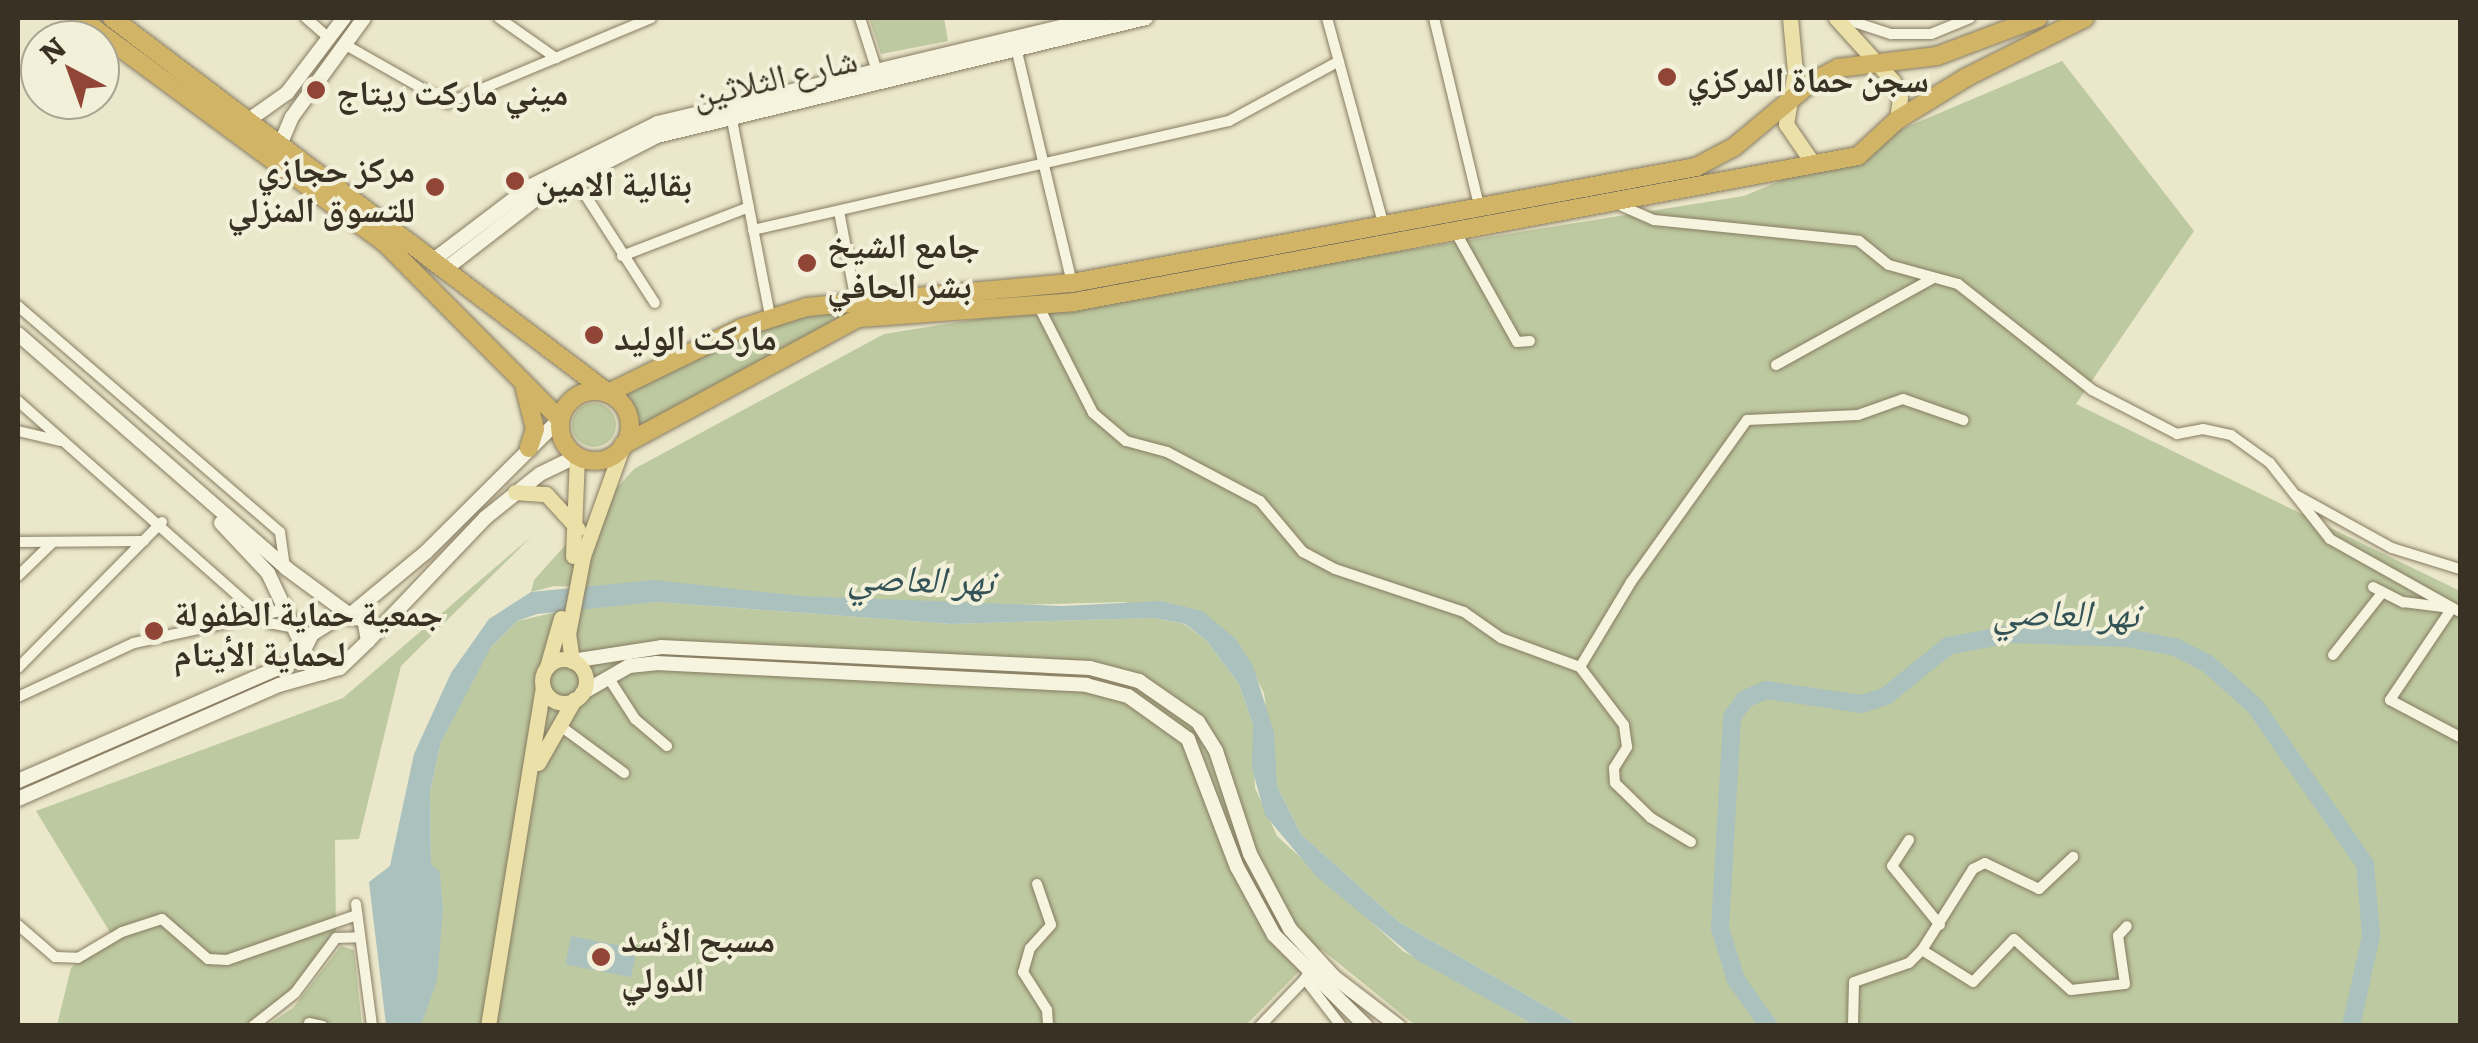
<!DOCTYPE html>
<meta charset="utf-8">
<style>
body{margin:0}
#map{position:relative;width:2478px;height:1043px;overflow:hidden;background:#ebe7cb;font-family:Literata,"Noto Naskh Arabic",serif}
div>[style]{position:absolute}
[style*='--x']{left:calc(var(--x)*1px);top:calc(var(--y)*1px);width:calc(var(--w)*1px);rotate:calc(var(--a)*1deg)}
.green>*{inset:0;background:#bdc9a0}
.round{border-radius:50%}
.water>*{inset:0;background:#abc1be;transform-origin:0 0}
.river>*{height:18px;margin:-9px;padding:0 9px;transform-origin:9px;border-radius:9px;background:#abc1be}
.roads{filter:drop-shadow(0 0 2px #877b61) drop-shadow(0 0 2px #877b61)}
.street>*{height:10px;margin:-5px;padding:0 5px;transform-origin:5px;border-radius:5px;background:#f6f3de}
.secondary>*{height:14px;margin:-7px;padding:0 7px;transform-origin:7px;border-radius:7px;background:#f6f3de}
.primary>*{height:15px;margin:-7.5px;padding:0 7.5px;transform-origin:7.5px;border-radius:7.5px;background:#eae0a8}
.primary>.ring{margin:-7.5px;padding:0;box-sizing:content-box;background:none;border:15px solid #eae0a8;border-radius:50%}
.highway>*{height:18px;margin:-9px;padding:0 9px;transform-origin:9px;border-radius:9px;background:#d1b466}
.highway>.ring{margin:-9px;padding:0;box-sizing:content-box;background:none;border:18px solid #d1b466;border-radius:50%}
.dots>*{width:28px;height:28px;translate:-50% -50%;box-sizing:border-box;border:5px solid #f3f0da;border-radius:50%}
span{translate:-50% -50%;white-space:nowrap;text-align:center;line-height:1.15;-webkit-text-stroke:8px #f3f0da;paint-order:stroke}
.street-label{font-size:35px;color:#393123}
.poi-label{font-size:35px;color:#393123;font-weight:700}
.left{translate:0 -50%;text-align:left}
.right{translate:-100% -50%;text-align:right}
.water-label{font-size:38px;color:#335357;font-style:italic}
.frame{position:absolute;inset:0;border:20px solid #393123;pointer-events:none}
.north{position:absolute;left:20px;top:20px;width:100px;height:100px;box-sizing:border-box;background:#f3f0da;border:2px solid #a9a491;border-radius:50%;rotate:319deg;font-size:28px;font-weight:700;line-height:40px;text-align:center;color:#393123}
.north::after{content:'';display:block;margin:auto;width:35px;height:45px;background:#914536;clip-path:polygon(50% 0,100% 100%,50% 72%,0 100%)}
</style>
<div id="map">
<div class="green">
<i style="clip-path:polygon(869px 18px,944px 18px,948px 41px,881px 54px)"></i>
<i style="clip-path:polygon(2062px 61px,2194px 231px,2076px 404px,2460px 591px,2460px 1025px,1579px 1025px,1399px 922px,1301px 834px,1277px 786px,1264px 693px,1236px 639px,1125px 602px,1012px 605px,554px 586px,531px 592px,534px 580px,634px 469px,884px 334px,1744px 196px)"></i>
<i style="clip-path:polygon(850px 310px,851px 314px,631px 433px,621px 397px,736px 339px,788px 320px)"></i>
<i class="round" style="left:572px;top:403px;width:44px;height:44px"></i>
<i style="clip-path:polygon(532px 536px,401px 666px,359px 839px,335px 840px,336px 938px,273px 1014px,253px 1025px,57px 1025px,71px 968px,111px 934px,36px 811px,343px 698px)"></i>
<i style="clip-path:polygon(657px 602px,951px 624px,1154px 618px,1184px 624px,1206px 640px,1239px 684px,1253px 725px,1255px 788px,1277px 836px,1403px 951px,1534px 1025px,1415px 1025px,1321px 949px,1246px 1025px,421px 1026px,443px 909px,440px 873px,431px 864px,430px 793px,441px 742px,461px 696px,491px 647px,517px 621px,583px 606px)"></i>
<i style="clip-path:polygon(341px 946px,354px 950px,362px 1025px,266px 1026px,293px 1008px)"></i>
</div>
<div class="water">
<i style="clip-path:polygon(654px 580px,801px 596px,1063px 606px,1161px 601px,1202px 611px,1236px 639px,1253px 666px,1274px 732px,1277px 786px,1301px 834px,1399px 922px,1579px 1025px,1534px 1025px,1417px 960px,1317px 877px,1265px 815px,1252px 768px,1253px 725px,1239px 684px,1206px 640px,1185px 624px,1154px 618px,951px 624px,657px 602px,537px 614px,517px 621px,491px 647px,441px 742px,430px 793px,431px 864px,440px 872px,443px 909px,437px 981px,421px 1025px,386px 1025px,369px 882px,390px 866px,414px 754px,451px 673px,489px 619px,531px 592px)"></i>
<i style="left:571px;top:936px;width:67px;height:29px;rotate:11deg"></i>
</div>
<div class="river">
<i style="--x:1769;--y:1026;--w:57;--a:-125.7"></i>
<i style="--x:1736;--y:980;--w:54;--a:-107.1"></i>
<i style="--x:1720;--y:928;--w:211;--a:-86.7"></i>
<i style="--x:1732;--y:717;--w:22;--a:-54"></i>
<i style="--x:1745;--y:699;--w:23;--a:-23"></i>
<i style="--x:1766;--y:690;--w:97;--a:8.3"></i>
<i style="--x:1862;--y:704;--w:25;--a:-18"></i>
<i style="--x:1886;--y:696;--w:80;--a:-38.9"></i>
<i style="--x:1948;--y:646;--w:64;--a:-10.8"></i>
<i style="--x:2011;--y:634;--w:117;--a:2"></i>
<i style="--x:2128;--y:638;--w:48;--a:10.8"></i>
<i style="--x:2175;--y:647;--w:36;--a:27"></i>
<i style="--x:2207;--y:663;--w:64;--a:41.9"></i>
<i style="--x:2255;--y:706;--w:193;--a:55.2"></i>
<i style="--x:2365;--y:864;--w:72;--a:85.2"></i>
<i style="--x:2371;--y:936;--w:92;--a:102.5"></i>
</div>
<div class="roads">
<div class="street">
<i style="--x:306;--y:18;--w:30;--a:41"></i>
<i style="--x:499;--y:18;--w:70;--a:35.1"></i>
<i style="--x:860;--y:18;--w:52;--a:72.3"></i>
<i style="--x:1327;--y:18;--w:216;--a:74.7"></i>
<i style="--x:1434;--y:18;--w:193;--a:76.5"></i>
<i style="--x:1842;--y:18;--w:52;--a:18.1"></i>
<i style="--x:1891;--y:34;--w:40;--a:0"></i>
<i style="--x:1931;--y:34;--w:42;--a:-22.3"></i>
<i style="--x:344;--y:44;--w:120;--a:29.6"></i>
<i style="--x:448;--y:103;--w:220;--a:-22.7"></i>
<i style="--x:1017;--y:52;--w:237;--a:76.6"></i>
<i style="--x:731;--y:115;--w:205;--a:79"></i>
<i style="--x:573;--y:176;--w:151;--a:57.2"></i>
<i style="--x:1615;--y:203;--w:43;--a:23.6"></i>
<i style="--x:1654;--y:220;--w:206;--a:5.8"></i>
<i style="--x:1859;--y:241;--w:38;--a:39"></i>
<i style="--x:1889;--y:265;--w:72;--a:15.4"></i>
<i style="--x:1958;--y:284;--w:171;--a:38.3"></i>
<i style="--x:2092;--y:390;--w:96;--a:27.4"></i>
<i style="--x:2177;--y:434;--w:26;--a:-11"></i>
<i style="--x:2203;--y:429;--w:29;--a:12"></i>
<i style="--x:2231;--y:435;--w:48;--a:35.7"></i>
<i style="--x:2270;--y:463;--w:97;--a:51.7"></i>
<i style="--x:2330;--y:539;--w:149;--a:29.3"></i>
<i style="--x:839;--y:211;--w:98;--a:79.4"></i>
<i style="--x:753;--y:230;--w:488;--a:-12.9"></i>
<i style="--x:1229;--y:121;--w:125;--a:-28.6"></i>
<i style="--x:1455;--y:231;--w:127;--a:60.8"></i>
<i style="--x:1517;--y:342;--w:13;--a:-4"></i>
<i style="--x:622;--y:256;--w:136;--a:-21.1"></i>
<i style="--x:1038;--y:305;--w:121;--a:63"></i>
<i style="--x:1093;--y:413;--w:43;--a:40.3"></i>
<i style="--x:1126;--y:441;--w:42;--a:15"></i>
<i style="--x:1167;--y:452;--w:105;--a:27.8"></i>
<i style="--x:1260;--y:501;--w:67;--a:49.9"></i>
<i style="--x:1303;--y:552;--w:36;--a:28"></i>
<i style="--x:1335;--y:569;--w:136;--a:18.4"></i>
<i style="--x:1464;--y:612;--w:45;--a:35.1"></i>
<i style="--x:1501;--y:638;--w:84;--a:20.2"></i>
<i style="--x:18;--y:306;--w:346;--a:40.8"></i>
<i style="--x:280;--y:532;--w:35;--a:82"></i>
<i style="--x:1776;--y:365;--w:178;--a:-28.9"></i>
<i style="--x:18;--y:401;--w:335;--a:41.5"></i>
<i style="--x:269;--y:623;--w:26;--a:11"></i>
<i style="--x:18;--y:431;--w:43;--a:13.4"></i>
<i style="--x:2298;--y:496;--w:107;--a:29"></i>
<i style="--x:2392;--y:548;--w:71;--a:17.2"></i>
<i style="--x:18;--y:542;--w:126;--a:-0.5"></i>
<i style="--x:18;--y:576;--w:49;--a:-44.2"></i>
<i style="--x:2373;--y:587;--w:34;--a:27"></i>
<i style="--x:2403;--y:602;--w:48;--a:7.1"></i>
<i style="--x:2452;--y:608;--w:111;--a:124"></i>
<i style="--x:2390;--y:700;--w:79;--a:27.9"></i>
<i style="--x:2333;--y:655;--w:79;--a:-51.7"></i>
<i style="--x:18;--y:668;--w:205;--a:-45.4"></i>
<i style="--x:608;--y:677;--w:50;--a:57.3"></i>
<i style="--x:635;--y:719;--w:42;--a:40.2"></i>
<i style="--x:18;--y:697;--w:128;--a:-25"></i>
<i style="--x:134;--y:643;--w:145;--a:-12.3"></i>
<i style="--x:276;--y:612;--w:13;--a:-48"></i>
<i style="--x:559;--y:725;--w:81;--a:36.4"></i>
<i style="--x:1909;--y:840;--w:31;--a:123"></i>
<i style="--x:1892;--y:866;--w:76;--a:50.9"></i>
<i style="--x:1691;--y:842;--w:47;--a:-149"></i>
<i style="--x:1651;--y:818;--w:50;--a:-135.8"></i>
<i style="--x:1615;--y:783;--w:15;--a:-94"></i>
<i style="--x:1614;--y:768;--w:25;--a:-58"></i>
<i style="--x:1627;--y:747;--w:22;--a:-98"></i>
<i style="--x:1624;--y:725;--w:73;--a:-127.2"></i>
<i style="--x:1580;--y:667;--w:99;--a:-59"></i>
<i style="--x:1631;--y:582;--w:199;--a:-54.4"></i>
<i style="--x:1747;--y:420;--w:111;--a:-2.6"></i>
<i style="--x:1858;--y:415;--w:48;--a:-19.6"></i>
<i style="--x:1903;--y:399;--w:64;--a:19.3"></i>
<i style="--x:1037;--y:884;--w:43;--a:71.1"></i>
<i style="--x:1051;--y:925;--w:31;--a:132"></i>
<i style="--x:1030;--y:948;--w:25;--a:106"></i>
<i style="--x:1023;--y:972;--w:45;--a:57.7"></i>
<i style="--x:1047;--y:1010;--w:16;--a:86"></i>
<i style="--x:356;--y:904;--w:123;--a:82.5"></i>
<i style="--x:18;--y:925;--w:49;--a:40.9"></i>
<i style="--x:55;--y:957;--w:23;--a:2"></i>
<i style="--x:78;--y:958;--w:51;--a:-30.6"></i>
<i style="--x:122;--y:932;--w:42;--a:-18"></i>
<i style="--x:162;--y:919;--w:61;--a:41"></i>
<i style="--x:208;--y:959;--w:19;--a:3"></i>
<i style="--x:227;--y:960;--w:138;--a:-19.1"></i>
<i style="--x:1922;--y:950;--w:96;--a:-57.8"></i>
<i style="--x:1973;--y:869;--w:13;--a:-27"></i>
<i style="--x:1985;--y:863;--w:60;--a:25.7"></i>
<i style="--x:2039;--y:889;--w:47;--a:-43.3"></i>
<i style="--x:1313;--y:965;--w:16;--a:120"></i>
<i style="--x:1305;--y:979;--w:59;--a:52.5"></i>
<i style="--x:309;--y:1023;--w:14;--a:12"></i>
<i style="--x:253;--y:1026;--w:53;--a:-38.2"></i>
<i style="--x:295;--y:993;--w:69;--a:-53.3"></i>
<i style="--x:336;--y:938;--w:24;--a:-2"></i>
<i style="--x:1260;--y:1026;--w:65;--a:-46.2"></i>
<i style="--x:1853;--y:1026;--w:44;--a:-88.7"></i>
<i style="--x:1854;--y:982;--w:58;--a:-19.1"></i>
<i style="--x:1909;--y:963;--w:18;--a:-45"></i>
<i style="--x:1922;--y:950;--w:60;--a:32.1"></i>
<i style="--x:1973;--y:982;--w:59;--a:-46.4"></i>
<i style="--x:2014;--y:939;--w:76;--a:41.8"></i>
<i style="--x:2071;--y:990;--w:54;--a:-6.3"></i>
<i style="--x:2125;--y:984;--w:49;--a:-98.3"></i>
<i style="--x:2118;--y:936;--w:13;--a:-48"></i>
</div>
<div class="secondary">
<i style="--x:243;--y:124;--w:54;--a:-35.2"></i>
<i style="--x:287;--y:93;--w:94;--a:-52.8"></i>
<i style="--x:277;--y:152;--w:38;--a:-67"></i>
<i style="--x:292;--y:117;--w:122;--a:-54"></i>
<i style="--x:436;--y:258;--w:119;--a:-37.2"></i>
<i style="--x:531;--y:186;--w:142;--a:-26.4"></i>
<i style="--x:658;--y:123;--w:454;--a:-13.4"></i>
<i style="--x:448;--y:267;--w:116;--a:-37.7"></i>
<i style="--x:540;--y:196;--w:131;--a:-27.1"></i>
<i style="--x:657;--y:136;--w:503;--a:-13.57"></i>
<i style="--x:18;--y:334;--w:356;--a:41.1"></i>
<i style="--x:286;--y:568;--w:79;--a:36.3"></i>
<i style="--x:350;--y:615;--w:99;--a:-39.7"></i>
<i style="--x:426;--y:552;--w:189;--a:-44.8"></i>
<i style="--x:221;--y:523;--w:69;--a:46.8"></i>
<i style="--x:268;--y:573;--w:82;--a:64.7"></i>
<i style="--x:368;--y:641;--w:170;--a:-46.4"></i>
<i style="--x:485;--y:518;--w:70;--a:-38.7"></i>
<i style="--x:540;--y:474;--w:41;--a:-25.9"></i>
<i style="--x:572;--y:661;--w:90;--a:-8.9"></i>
<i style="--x:661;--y:647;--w:430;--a:2.8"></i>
<i style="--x:1090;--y:668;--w:51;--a:14.9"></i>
<i style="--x:1139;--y:681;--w:72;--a:34.8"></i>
<i style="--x:1198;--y:722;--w:34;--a:58"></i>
<i style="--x:1216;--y:751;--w:108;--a:71.7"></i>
<i style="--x:1250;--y:854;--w:85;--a:61.9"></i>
<i style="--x:1290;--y:929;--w:65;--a:47.5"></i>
<i style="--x:1334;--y:977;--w:81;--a:37.4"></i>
<i style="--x:582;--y:693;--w:54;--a:-29.9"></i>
<i style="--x:629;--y:666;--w:27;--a:-6"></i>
<i style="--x:656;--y:663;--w:431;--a:2.9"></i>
<i style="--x:1086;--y:685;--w:43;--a:14.7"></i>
<i style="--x:1128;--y:696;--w:74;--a:35.6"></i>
<i style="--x:1188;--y:739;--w:137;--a:69.1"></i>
<i style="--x:1237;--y:867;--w:77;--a:61.4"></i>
<i style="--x:1274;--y:935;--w:129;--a:44.7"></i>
<i style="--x:18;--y:781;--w:306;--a:-23.5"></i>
<i style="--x:18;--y:799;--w:285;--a:-23.6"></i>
<i style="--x:279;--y:685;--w:63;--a:-15.6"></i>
<i style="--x:340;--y:668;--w:39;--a:-44"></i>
<i style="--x:368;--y:641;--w:22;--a:-100"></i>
<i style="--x:364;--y:619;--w:25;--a:-175"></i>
<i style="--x:339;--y:617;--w:32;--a:148"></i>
<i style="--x:312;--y:634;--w:28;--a:117"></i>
<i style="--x:299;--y:659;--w:28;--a:30"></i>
</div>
<div class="primary">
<i style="--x:1790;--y:18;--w:54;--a:84.7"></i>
<i style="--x:1795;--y:72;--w:53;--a:99.8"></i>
<i style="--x:1786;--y:124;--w:46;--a:55.6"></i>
<i style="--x:1836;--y:18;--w:85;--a:47.9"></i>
<i style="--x:1893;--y:81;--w:18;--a:68"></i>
<i style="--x:1900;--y:98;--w:22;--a:98"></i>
<i style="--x:515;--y:492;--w:31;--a:4"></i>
<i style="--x:546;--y:494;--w:47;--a:47.6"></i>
<i style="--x:573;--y:556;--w:100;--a:-87.7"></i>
<i class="ring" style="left:542px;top:659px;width:29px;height:29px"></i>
<i style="--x:572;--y:661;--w:27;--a:-98"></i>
<i style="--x:568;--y:634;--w:79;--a:-79.1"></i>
<i style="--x:583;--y:556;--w:118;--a:-70.2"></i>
<i style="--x:547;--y:667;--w:51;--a:-74.1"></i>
<i style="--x:538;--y:763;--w:73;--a:-60.3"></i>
<i style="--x:488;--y:1026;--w:342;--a:-80.8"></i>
</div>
<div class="highway">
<i style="--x:80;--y:18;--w:379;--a:36.4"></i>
<i style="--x:385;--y:243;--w:248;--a:45.2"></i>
<i style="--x:112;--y:18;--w:622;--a:37.09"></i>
<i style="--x:608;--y:393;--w:148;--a:-26"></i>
<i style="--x:741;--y:328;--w:69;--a:-17.7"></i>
<i style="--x:807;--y:307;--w:266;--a:-5.2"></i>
<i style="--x:1072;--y:283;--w:635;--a:-10.53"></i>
<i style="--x:1696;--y:167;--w:43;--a:-27.8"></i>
<i style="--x:1734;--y:147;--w:102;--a:-39.8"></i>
<i style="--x:1812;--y:82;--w:30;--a:-28"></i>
<i style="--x:1838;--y:68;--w:100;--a:-6.9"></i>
<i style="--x:1937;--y:56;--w:108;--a:-20.6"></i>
<i style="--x:525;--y:389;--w:41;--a:76"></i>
<i style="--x:535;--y:429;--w:20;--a:108"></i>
<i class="ring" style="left:560px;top:391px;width:52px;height:52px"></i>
<i style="--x:623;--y:445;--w:267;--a:-28.4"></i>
<i style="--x:858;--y:318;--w:217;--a:-4.2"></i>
<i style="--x:1074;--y:302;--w:797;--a:-10.55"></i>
<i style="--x:1858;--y:156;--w:53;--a:-42.7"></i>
<i style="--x:1897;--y:120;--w:82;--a:-31.6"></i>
<i style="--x:1967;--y:77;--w:132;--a:-26.6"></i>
</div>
</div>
<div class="dots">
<i style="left:1667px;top:77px;background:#914536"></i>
<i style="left:316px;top:90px;background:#914536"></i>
<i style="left:515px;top:181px;background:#914536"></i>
<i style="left:435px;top:187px;background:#914536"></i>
<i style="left:807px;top:263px;background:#914536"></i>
<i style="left:594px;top:335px;background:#914536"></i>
<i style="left:154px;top:631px;background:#914536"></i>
<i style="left:601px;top:957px;background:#914536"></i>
</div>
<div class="street-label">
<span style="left:774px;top:75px;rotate:-13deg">شارع الثلاثين</span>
</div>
<div class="poi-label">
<span class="left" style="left:1687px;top:77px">سجن حماة المركزي</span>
<span class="left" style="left:336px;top:90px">ميني ماركت ريتاج</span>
<span class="right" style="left:415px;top:187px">مركز حجازي<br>للتسوق المنزلي</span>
<span class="left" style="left:535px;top:181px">بقالية الامين</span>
<span class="left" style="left:827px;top:263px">جامع الشيخ<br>بشر الحافي</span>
<span class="left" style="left:614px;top:335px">ماركت الوليد</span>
<span class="left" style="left:174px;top:631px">جمعية حماية الطفولة<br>لحماية الأيتام</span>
<span class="left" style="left:621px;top:957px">مسبح الأسد<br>الدولي</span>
</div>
<div class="water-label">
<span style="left:921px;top:576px;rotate:2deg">نهر العاصي</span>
<span style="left:2066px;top:610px;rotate:1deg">نهر العاصي</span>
</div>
<div class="frame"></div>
<div class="north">N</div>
</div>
